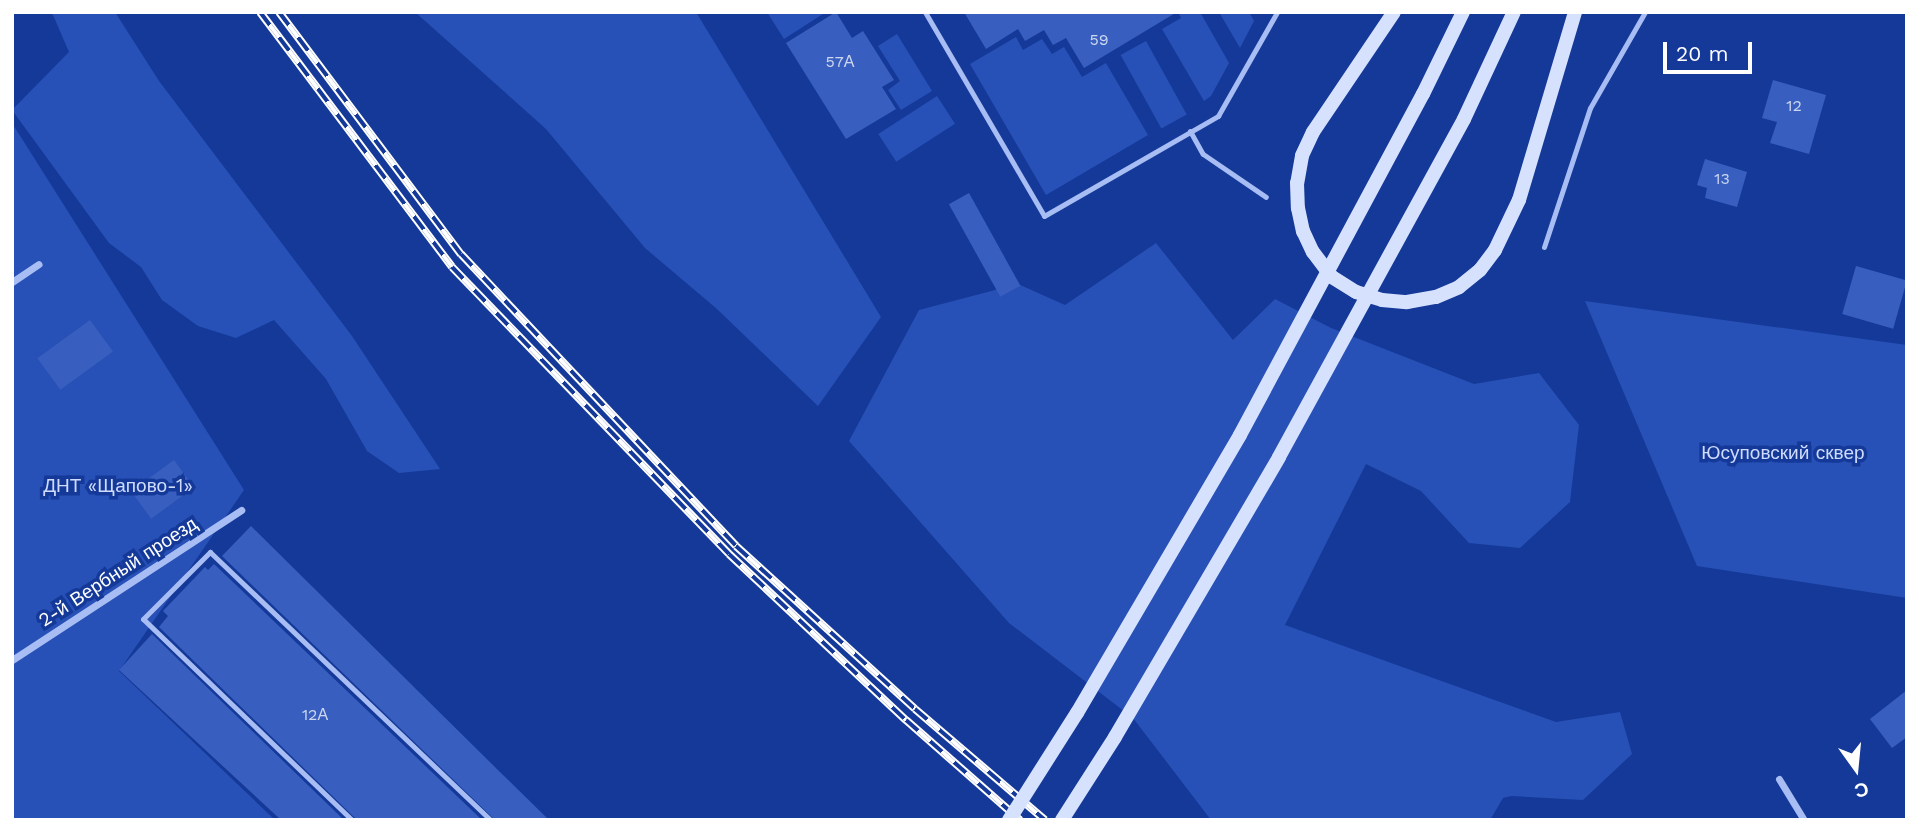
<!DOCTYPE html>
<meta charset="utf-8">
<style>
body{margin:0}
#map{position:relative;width:1919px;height:832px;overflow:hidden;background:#143999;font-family:"Work Sans",sans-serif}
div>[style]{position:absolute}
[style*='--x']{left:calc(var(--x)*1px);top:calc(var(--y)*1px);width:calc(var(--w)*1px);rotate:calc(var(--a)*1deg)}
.green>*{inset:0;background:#2751b7;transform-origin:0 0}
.building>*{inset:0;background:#385fbf;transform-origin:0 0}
.lane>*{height:5px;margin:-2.5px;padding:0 2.5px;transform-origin:2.5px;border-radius:2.5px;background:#a7bdf3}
.street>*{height:7px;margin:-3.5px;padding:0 3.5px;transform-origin:3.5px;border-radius:3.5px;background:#a7bdf3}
.secondary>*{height:14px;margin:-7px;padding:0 7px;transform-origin:7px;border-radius:7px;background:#d6e1fd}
.rail>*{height:8px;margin-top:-4px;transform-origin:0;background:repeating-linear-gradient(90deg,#143999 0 16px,#fff 0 32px);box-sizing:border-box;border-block:2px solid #fff}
.secondary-bridge>*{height:14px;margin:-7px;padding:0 7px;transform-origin:7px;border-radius:7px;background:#d6e1fd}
span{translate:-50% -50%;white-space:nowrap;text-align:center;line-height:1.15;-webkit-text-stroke:7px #143999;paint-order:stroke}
.number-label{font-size:16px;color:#cdd7ef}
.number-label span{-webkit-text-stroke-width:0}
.park-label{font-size:19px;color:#cfdcfd}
.street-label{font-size:19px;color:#fff}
.frame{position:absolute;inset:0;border:14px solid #fff;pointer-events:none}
.north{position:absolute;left:1821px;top:734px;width:70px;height:70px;-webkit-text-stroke:5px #143999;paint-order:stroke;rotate:165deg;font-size:19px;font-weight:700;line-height:28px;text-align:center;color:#fff}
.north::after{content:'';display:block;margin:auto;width:24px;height:32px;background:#fff;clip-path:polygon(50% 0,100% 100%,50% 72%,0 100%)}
.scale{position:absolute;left:1663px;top:42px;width:89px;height:32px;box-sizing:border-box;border:4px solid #fff;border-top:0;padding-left:9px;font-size:21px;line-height:24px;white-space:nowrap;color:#fff;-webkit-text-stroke:5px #143999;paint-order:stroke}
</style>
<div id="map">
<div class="green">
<i style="clip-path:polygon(48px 12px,115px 12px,159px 81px,352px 336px,440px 469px,399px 473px,367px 451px,326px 379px,274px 320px,236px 338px,198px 326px,162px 300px,141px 267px,109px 243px,12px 110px,69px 52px,53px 15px)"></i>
<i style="clip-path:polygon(415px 12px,696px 12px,881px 317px,818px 406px,717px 309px,645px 248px,546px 129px)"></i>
<i style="clip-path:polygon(767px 12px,826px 12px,784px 39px)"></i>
<i style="clip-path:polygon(1178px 12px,1200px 12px,1229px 63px,1211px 96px,1204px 101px,1162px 29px,1181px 18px)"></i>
<i style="clip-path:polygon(1219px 12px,1249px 12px,1254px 21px,1240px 48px)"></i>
<i style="clip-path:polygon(897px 34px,932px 91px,901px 110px,888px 90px,900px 81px,878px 46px)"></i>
<i style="clip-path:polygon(1016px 37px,1023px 50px,1042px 39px,1052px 54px,1064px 47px,1082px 77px,1106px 63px,1148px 135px,1046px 195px,970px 64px)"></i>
<i style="left:1146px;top:41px;width:84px;height:29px;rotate:61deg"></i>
<i style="left:937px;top:96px;width:33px;height:70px;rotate:57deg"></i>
<i style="clip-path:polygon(12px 123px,244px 490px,119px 671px,275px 820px,12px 820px)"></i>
<i style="clip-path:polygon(1156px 243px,1233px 340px,1275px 299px,1331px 328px,1474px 384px,1539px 373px,1579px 425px,1570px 502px,1520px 548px,1469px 543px,1421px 491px,1366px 464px,1285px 625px,1556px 722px,1620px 712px,1632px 754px,1583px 800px,1511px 796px,1503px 798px,1490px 820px,1211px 820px,1133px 718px,1009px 623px,849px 441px,919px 310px,1018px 284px,1065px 305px)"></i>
<i style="clip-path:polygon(1585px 301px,1907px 345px,1907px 598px,1697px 566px)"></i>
</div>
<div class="building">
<i style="clip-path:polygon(836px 12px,852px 38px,863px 31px,894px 80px,882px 87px,896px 109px,846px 139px,786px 43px)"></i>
<i style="clip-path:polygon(964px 12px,1177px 12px,1084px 68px,1066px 38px,1053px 45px,1044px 30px,1025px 41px,1018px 29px,986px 49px)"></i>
<i style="clip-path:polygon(1773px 80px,1826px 95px,1809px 154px,1770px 143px,1777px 122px,1762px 118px)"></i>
<i style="clip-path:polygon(1705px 159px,1747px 172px,1737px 207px,1705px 198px,1707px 188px,1697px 185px)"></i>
<i style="left:969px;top:193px;width:106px;height:23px;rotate:61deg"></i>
<i style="left:1856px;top:266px;width:53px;height:50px;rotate:16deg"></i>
<i style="left:90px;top:320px;width:39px;height:65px;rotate:54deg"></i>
<i style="left:174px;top:460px;width:34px;height:53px;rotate:54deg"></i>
<i style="clip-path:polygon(251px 526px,502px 774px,549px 820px,495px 820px,222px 556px)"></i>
<i style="clip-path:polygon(214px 564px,482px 820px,357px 820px,159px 627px,168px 616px,163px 611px,205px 567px,208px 570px)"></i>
<i style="clip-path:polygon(152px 634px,344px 820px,281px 820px,119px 670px)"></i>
<i style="clip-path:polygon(1907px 690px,1907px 737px,1892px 748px,1870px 719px)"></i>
</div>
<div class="lane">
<i style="--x:925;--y:12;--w:236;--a:59.7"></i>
<i style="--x:1044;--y:216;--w:201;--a:-29.9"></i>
<i style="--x:1218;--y:116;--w:120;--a:-60.4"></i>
<i style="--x:1190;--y:131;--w:26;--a:61"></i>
<i style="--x:1203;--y:154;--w:76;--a:34.3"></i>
<i style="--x:1544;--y:247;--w:146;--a:-71.7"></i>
<i style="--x:1590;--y:108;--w:111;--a:-60.2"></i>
<i style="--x:352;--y:820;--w:290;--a:-136.1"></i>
<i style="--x:143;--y:619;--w:95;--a:-45"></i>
<i style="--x:210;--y:552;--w:388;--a:43.7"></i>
</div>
<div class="street">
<i style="--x:12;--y:282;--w:32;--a:-34"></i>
<i style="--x:12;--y:660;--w:274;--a:-33.2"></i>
<i style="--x:1779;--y:779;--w:48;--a:58.6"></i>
</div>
<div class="secondary">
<i style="--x:1394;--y:12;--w:145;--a:124"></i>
<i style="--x:1313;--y:132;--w:26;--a:115"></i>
<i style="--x:1302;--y:156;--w:27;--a:100"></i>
<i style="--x:1297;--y:183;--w:25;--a:88"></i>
<i style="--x:1298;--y:208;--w:24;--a:78"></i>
<i style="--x:1303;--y:231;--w:23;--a:65"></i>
<i style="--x:1313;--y:252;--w:31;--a:53"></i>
<i style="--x:1332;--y:277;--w:28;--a:32"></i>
<i style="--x:1356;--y:292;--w:27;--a:17"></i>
<i style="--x:1382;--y:300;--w:25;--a:5"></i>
<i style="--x:1407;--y:302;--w:29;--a:-10"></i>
<i style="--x:1436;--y:297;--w:25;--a:-23"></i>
<i style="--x:1459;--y:287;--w:27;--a:-39"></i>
<i style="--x:1480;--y:270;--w:25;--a:-53"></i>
<i style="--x:1495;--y:250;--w:55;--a:-64.4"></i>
<i style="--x:1519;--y:200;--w:196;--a:-73.4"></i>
<i style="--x:1423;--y:94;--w:91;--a:-64"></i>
<i style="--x:1464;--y:119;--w:118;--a:-65"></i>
</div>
<div class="rail">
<i style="--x:260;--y:12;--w:319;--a:53"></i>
<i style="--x:452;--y:267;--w:399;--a:46"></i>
<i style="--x:729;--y:554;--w:243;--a:43.2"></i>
<i style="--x:906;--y:720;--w:152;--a:41.3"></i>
<i style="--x:279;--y:12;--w:303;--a:53.1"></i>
<i style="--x:461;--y:254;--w:401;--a:46.7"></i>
<i style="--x:736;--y:546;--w:242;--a:42.3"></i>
<i style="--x:915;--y:709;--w:171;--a:40.5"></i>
</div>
<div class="secondary-bridge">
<i style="--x:1009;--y:820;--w:127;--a:-57.6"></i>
<i style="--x:1077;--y:713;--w:322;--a:-59.6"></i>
<i style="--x:1240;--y:435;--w:387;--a:-61.8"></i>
<i style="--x:1062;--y:820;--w:98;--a:-57.4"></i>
<i style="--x:1115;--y:737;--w:324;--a:-59.6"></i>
<i style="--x:1279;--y:457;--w:385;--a:-61.3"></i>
</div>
<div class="number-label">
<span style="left:1099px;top:40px">59</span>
<span style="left:840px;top:62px">57А</span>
<span style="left:1794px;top:106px">12</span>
<span style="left:1722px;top:179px">13</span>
<span style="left:315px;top:715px">12А</span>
</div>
<div class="park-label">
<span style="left:1783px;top:453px">Юсуповский сквер</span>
<span style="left:118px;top:486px">ДНТ «Щапово-1»</span>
</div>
<div class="street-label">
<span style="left:118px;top:572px;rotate:-33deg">2-й Вербный проезд</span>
</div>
<div class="frame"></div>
<div class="north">С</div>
<div class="scale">20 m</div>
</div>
